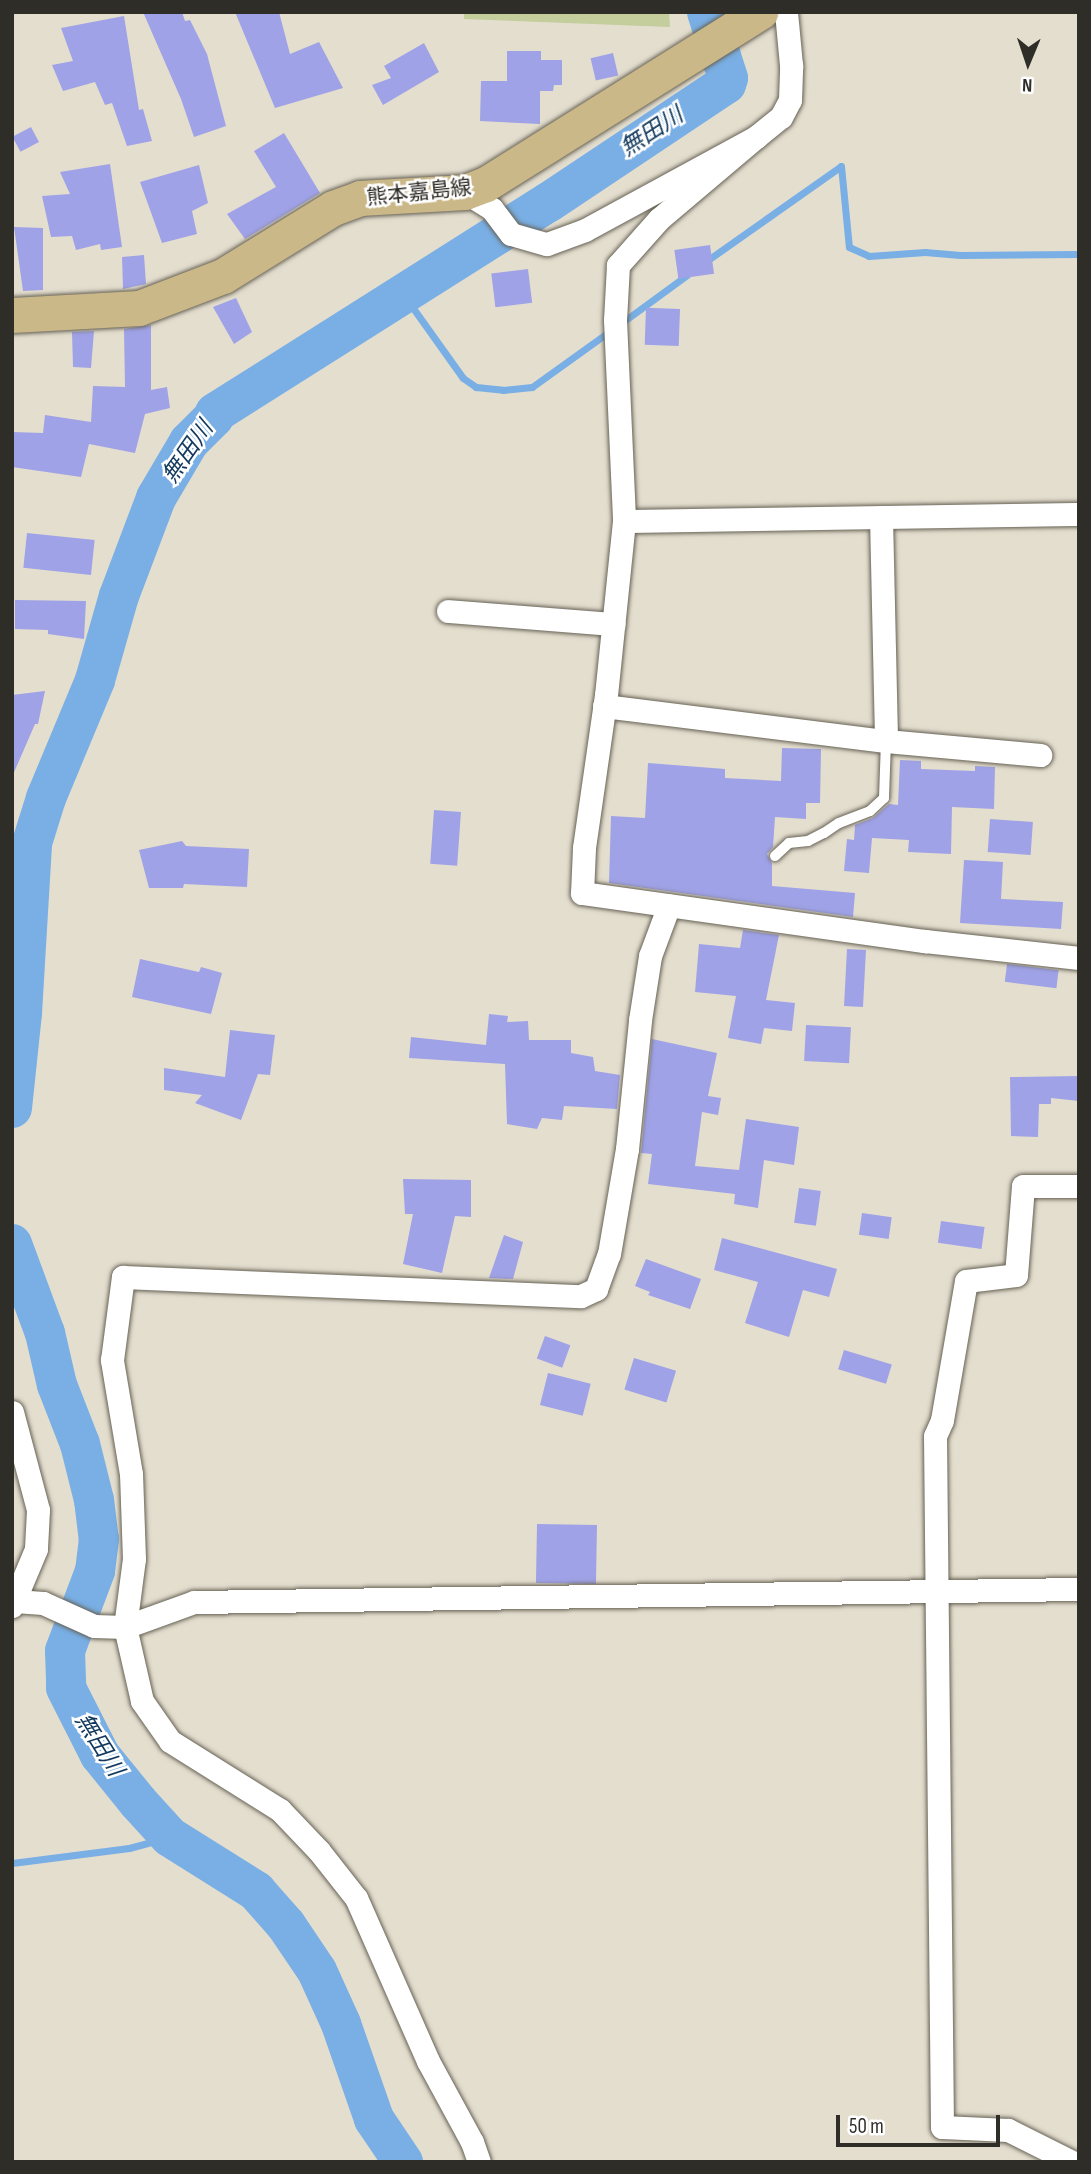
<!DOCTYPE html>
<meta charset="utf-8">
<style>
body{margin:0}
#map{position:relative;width:1091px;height:2174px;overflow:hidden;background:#e4decf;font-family:"Sofia Sans Condensed","Noto Sans JP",sans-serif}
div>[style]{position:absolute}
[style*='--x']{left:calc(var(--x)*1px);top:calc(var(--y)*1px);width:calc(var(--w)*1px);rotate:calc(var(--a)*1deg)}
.green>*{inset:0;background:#c3ce9c}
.stream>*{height:7px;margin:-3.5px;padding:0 3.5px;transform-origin:3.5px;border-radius:3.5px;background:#79afe5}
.river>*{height:40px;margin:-20px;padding:0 20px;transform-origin:20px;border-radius:20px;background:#79afe5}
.building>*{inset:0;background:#9fa2e6;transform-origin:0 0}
.roads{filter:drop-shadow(0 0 2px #666255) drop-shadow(0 0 2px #666255)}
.service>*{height:10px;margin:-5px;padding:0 5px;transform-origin:5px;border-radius:5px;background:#fff}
.minor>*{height:23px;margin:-11.5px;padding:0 11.5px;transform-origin:11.5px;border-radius:11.5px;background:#fff}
.primary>*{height:35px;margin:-17.5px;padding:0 17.5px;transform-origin:17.5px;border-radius:17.5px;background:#cbb888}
span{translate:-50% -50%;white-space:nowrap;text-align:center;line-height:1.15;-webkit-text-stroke:5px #fff;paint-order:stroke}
.street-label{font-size:21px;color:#2f2d27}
.water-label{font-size:23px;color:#12395d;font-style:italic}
.frame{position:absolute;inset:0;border:14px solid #2f2d27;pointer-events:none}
.north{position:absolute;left:993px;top:28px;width:70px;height:70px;-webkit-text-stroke:5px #fff;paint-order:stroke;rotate:182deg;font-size:19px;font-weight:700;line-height:28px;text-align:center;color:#2f2d27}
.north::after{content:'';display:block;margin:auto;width:24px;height:32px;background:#2f2d27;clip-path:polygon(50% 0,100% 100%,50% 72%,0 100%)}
.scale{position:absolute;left:836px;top:2115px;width:164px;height:32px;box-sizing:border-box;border:4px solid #2f2d27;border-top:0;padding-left:9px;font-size:21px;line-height:24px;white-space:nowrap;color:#2f2d27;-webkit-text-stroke:5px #fff;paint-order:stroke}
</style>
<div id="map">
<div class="green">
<i style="clip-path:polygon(464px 12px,669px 12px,670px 27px,464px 19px)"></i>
</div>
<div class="stream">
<i style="--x:705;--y:262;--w:166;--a:-35.2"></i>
<i style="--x:841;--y:166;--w:81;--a:84.4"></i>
<i style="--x:849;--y:247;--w:22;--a:24"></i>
<i style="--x:869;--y:256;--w:56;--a:-4.1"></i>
<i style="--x:925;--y:252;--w:35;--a:5"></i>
<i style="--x:960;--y:255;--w:119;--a:-0.5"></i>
<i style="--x:403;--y:294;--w:103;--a:54.5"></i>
<i style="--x:463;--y:378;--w:16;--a:35"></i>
<i style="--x:476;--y:387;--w:27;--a:6"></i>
<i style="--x:503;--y:390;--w:29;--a:-6"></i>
<i style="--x:532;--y:387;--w:96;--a:-35.7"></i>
<i style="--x:620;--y:324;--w:83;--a:-36.2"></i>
<i style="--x:12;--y:1863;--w:118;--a:-7.3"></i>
<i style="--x:129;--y:1848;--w:42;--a:-15"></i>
</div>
<div class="river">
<i style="--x:12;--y:1108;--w:96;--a:-84"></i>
<i style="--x:22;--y:1013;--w:170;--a:-86.6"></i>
<i style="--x:32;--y:843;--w:47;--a:-72.7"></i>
<i style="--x:46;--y:798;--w:128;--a:-67.4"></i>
<i style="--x:95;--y:680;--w:87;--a:-74.1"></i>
<i style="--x:119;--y:596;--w:105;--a:-69.3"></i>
<i style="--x:156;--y:498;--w:65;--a:-59.5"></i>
<i style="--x:189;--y:442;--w:35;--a:-45"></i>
<i style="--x:214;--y:417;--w:4;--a:-76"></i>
<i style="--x:215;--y:413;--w:395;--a:-32.3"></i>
<i style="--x:549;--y:202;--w:213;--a:-33.7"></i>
<i style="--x:726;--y:84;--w:6;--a:-72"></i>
<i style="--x:728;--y:78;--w:69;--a:-107.7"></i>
<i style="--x:12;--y:1244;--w:95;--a:69.7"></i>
<i style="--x:45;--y:1333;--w:53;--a:77"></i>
<i style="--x:57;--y:1385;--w:63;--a:68.7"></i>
<i style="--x:80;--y:1444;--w:58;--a:76"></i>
<i style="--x:94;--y:1500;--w:39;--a:83"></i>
<i style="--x:99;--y:1539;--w:32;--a:97"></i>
<i style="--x:95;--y:1571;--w:85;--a:110.6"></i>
<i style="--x:65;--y:1651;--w:37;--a:88"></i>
<i style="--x:66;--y:1688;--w:75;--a:63.1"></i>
<i style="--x:100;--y:1755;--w:60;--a:51"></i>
<i style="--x:138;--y:1802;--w:47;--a:47.6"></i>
<i style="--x:170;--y:1837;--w:102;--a:32.1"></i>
<i style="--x:256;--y:1891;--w:45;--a:48.6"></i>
<i style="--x:286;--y:1925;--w:55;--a:56"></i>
<i style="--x:317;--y:1971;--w:58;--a:65.6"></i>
<i style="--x:341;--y:2024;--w:101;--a:70.8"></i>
<i style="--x:374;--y:2119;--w:52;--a:56"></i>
</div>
<div class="building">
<i style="clip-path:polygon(143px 12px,182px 12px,185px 21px,190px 20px,207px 54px,226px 126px,194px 137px,181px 99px)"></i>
<i style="clip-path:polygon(235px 12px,279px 12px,290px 54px,319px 42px,343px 88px,275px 108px)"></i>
<i style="clip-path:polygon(124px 16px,139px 110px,143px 109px,152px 141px,127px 146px,112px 103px,105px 105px,95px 82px,63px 91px,52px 65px,73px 61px,61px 28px)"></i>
<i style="clip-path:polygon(424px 43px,439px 72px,383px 105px,372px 85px,391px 78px,384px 66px)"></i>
<i style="clip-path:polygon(507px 51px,541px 51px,541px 60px,562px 60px,562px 85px,554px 85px,553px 91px,540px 91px,540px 124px,480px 121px,481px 81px,507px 81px)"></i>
<i style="left:613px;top:53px;width:23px;height:23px;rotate:77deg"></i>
<i style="left:31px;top:127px;width:17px;height:21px;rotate:62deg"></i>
<i style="clip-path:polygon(284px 133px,320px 193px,245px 239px,227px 214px,276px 187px,254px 151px)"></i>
<i style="clip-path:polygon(110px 164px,122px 247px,101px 250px,100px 244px,76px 250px,72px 236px,51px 237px,42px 196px,70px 194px,60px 172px)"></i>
<i style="clip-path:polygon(199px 165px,208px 203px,192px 211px,197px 234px,162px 243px,140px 182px)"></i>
<i style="clip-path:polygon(14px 227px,43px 228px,43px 290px,23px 291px)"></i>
<i style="left:710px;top:245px;width:29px;height:36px;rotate:82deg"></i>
<i style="clip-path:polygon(144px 255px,146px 284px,123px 289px,122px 257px)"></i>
<i style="left:528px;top:269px;width:34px;height:37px;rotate:83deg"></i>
<i style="clip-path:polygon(236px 298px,252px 332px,234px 344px,213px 307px)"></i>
<i style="left:680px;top:309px;width:37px;height:34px;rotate:92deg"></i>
<i style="clip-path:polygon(151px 325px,151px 390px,167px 387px,170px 408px,145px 414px,135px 453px,89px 444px,81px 477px,12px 467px,12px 432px,43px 433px,45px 415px,91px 422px,93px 386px,125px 387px,124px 329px)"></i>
<i style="clip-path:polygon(94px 331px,91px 368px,73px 367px,72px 332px)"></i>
<i style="left:27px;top:533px;width:68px;height:35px;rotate:6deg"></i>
<i style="clip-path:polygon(15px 600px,86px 601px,84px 639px,48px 634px,48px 630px,15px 629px)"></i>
<i style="clip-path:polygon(45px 691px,38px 724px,35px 724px,12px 777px,12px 695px)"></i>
<i style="clip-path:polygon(782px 748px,821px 749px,820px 803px,806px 803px,806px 819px,775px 817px,773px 847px,767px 854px,772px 863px,772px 886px,855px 893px,853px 917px,609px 883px,611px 816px,645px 818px,648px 763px,725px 769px,725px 778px,781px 781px)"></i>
<i style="clip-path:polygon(900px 760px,921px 761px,921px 769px,975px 771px,975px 766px,995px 767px,994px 809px,952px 807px,951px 854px,908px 852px,909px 840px,872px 838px,869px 873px,844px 871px,847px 839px,854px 840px,855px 825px,873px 818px,889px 804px,898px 805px)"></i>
<i style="left:434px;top:810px;width:27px;height:54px;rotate:4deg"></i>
<i style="left:990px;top:819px;width:43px;height:33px;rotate:4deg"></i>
<i style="clip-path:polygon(182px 841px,186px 846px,249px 849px,247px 887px,184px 884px,183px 888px,149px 888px,139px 850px)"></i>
<i style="clip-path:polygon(964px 860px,1003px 862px,1001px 899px,1063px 902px,1061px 929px,960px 923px)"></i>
<i style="clip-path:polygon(743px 930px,779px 935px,766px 1000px,795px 1003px,792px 1031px,764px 1028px,761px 1044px,728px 1038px,736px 996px,695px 992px,699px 944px,740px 948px)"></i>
<i style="left:847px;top:949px;width:19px;height:57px;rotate:3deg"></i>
<i style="clip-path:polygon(140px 959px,199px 972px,201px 967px,222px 973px,211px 1014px,132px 997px)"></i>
<i style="left:1007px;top:964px;width:52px;height:18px;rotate:7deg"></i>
<i style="clip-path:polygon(489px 1014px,508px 1016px,507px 1022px,528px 1021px,529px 1040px,571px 1040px,571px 1053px,593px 1057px,595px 1071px,620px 1075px,617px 1109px,564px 1106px,562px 1120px,542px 1118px,537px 1129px,507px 1124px,505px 1064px,409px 1058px,411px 1037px,486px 1045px)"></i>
<i style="left:806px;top:1025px;width:45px;height:36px;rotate:3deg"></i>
<i style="clip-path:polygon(230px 1030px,275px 1035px,270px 1075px,258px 1074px,241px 1120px,195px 1103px,202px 1095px,164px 1090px,164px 1068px,225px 1077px)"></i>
<i style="clip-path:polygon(652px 1039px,717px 1053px,708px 1096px,721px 1098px,718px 1115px,702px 1112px,695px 1166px,739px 1170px,746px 1119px,799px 1127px,794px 1165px,764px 1160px,758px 1208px,734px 1204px,735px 1194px,648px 1184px,652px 1154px,641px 1153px)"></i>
<i style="clip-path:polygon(1079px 1076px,1079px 1101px,1051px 1098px,1051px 1104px,1039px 1104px,1038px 1137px,1011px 1136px,1010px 1077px)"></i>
<i style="clip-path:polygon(403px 1179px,471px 1180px,471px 1217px,455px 1216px,442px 1273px,403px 1264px,413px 1214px,405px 1214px)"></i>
<i style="left:799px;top:1188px;width:22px;height:35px;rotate:8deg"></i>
<i style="left:862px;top:1213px;width:30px;height:22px;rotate:8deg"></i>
<i style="left:941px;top:1221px;width:44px;height:22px;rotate:8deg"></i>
<i style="clip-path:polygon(504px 1235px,523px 1242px,513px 1279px,489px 1278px)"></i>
<i style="clip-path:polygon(722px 1238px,837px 1269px,829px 1297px,803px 1290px,789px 1337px,745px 1323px,758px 1282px,714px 1270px)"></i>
<i style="clip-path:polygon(646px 1259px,701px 1279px,690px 1309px,648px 1295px,650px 1292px,635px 1286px)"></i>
<i style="left:545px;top:1336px;width:27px;height:24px;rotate:20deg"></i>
<i style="left:844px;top:1350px;width:50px;height:20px;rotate:17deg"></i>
<i style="left:634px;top:1358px;width:44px;height:33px;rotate:17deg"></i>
<i style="left:548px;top:1373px;width:44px;height:33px;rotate:14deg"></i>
<i style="left:537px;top:1524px;width:60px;height:59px;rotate:1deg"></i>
</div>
<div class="roads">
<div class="service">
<i style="--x:775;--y:856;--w:19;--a:-43"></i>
<i style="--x:789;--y:843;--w:19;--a:-6"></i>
<i style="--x:808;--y:841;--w:18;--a:-27"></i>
<i style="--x:824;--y:833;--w:18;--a:-34"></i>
<i style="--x:839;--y:823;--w:33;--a:-21"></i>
<i style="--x:870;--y:811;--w:19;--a:-43"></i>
<i style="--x:884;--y:798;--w:57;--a:-88"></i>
</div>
<div class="minor">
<i style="--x:756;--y:137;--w:127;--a:139.8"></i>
<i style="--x:659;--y:219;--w:62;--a:131.7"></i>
<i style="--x:618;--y:265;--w:55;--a:93.1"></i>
<i style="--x:615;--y:320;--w:201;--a:87.4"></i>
<i style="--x:624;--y:521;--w:175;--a:95.9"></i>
<i style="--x:606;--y:695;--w:155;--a:98.2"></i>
<i style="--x:584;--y:848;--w:45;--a:92.5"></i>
<i style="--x:582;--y:893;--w:346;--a:8"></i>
<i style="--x:925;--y:941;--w:155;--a:6.3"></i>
<i style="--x:465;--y:192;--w:32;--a:32"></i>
<i style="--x:492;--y:209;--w:31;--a:53"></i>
<i style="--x:511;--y:234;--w:37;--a:16"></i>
<i style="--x:547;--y:244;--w:40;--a:-20.2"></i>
<i style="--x:585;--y:230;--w:195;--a:-28.5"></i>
<i style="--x:756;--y:137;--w:32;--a:-39"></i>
<i style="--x:781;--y:117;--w:19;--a:-62"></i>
<i style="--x:790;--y:100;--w:35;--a:-88"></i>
<i style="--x:791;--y:65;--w:53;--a:-95.4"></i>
<i style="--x:881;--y:517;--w:224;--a:88.7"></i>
<i style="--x:624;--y:521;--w:455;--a:-0.9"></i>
<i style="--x:448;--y:611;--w:166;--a:4.5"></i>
<i style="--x:604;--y:706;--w:284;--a:7.1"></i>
<i style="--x:886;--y:741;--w:155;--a:5.2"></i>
<i style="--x:12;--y:1412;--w:101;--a:75.1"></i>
<i style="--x:38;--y:1510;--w:39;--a:93"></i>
<i style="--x:36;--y:1549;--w:62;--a:112.8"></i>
<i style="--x:15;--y:1601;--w:28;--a:4"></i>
<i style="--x:43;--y:1603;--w:56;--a:24.3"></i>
<i style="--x:94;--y:1626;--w:31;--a:2"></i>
<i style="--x:125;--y:1627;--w:73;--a:-19.9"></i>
<i style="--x:194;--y:1602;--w:885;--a:-0.84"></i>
<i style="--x:479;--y:2162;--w:21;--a:-109"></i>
<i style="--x:472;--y:2142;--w:92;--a:-118.5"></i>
<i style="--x:428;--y:2061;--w:178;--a:-113.8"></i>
<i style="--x:356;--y:1898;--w:60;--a:-128.2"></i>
<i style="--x:319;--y:1851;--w:57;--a:-133.6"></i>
<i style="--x:280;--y:1810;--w:130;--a:-147.9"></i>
<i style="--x:170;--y:1741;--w:49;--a:-125"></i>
<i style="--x:142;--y:1701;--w:76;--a:-102.9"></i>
<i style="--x:125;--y:1627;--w:69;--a:-82.5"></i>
<i style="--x:134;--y:1559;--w:85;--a:-92"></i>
<i style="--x:131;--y:1474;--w:116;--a:-99.5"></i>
<i style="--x:112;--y:1360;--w:84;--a:-82.5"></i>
<i style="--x:123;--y:1277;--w:458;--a:2.4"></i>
<i style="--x:581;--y:1296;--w:17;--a:-25"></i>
<i style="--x:596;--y:1289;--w:37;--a:-70"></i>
<i style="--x:609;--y:1254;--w:107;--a:-80.3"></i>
<i style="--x:627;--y:1149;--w:130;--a:-84.2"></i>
<i style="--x:640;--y:1020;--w:65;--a:-81.1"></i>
<i style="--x:650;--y:956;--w:54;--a:-69.6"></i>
<i style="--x:1072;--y:2162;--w:72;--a:-153.4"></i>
<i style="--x:1008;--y:2130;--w:66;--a:-177.4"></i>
<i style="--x:942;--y:2127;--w:691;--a:-90.58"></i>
<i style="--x:935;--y:1436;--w:17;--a:-66"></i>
<i style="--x:942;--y:1420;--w:141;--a:-80.2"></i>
<i style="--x:966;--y:1281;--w:50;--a:-6.8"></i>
<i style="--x:1016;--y:1275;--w:89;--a:-85.5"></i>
<i style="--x:1023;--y:1186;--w:56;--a:0"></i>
</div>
<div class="primary">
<i style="--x:12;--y:315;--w:127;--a:-3.2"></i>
<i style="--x:139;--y:308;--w:90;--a:-20.9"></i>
<i style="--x:223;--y:276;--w:129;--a:-31.7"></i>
<i style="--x:333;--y:208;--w:29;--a:-20"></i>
<i style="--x:360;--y:198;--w:105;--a:-3.3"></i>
<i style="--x:465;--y:192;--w:22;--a:-21"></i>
<i style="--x:486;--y:184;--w:324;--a:-32.1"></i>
</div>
</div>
<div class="street-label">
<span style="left:419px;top:193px;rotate:-6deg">熊本嘉島線</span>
</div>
<div class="water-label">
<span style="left:652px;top:132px;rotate:-33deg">無田川</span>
<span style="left:188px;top:452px;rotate:-55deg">無田川</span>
<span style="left:99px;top:1745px;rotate:58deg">無田川</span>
</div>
<div class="frame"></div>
<div class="north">N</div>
<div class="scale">50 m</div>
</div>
